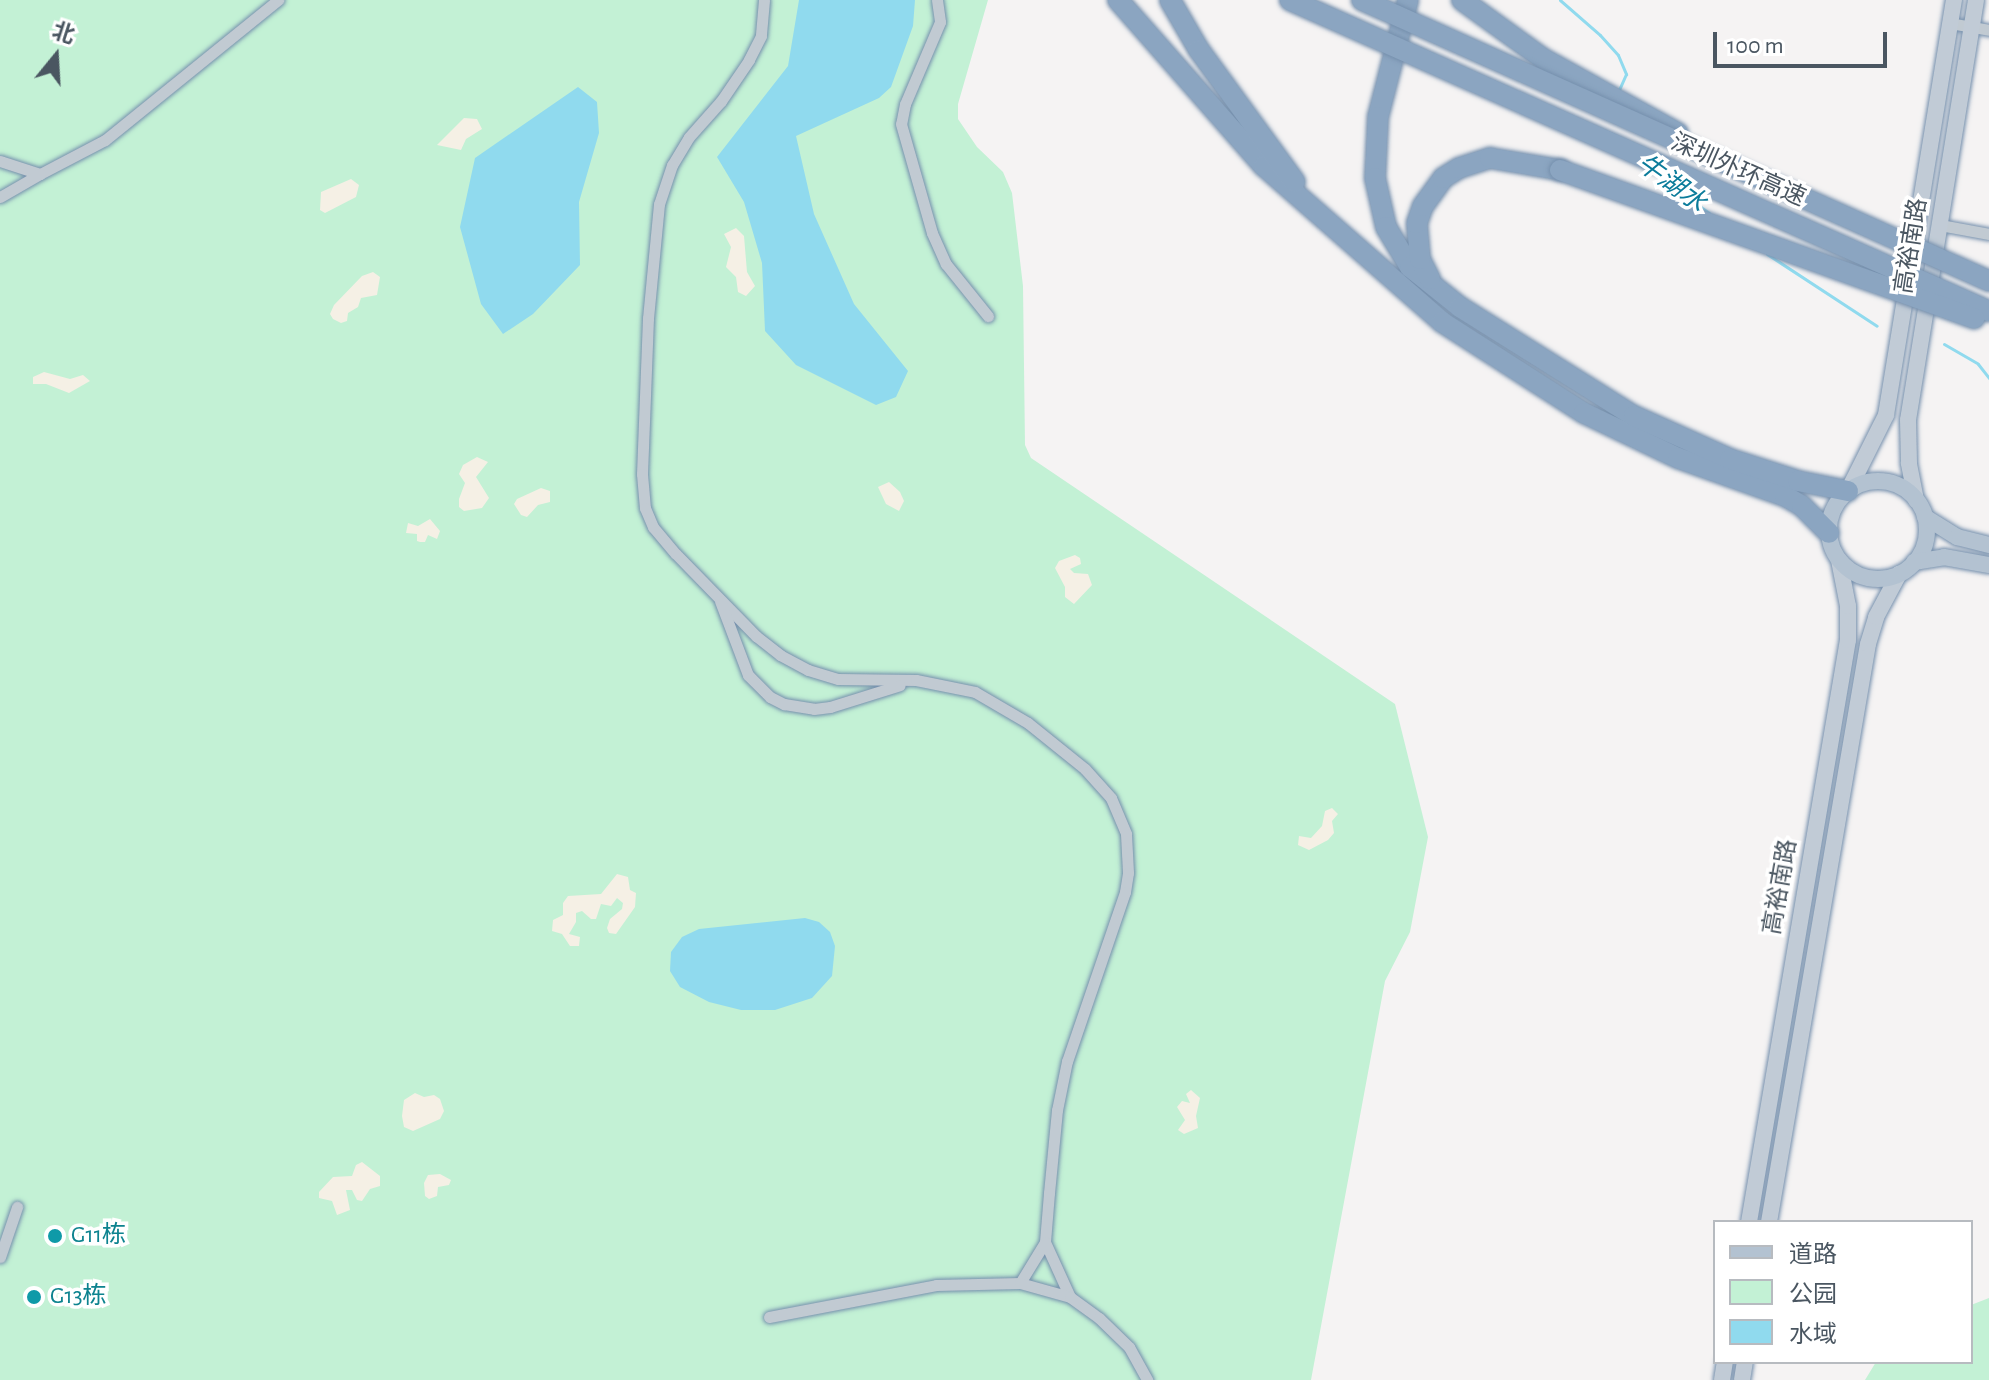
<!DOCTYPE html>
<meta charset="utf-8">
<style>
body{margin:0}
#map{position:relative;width:1989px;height:1380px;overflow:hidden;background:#f5f3f3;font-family:"Alegreya Sans","Noto Sans SC",sans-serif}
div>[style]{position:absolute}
.green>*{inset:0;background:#c3f1d5}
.sand>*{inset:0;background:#f5f0e5}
.water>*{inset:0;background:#90daee}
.stream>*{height:3px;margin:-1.5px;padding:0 1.5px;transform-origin:1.5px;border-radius:1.5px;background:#90daee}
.roads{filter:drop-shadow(0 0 2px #7690ad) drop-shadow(0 0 2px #7690ad)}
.street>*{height:11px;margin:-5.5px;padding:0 5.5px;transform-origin:5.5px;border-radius:5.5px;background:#c1cad2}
.secondary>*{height:16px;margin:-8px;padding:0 8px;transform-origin:8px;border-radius:8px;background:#c1cbd6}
.primary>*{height:16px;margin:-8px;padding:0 8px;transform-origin:8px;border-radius:8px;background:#b3c2d1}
.primary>.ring{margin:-8px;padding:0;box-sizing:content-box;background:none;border:16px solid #b3c2d1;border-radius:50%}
.highway>*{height:20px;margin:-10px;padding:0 10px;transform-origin:10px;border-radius:10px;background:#8ba5c1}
.bridges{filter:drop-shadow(0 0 2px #7690ad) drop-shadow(0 0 2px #7690ad)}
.highway-bridge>*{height:20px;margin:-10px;padding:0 10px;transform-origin:10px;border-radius:10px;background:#8ba5c1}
.dots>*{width:22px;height:22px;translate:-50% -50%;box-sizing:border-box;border:4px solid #fff;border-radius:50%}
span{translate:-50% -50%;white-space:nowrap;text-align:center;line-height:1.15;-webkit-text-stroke:7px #fff;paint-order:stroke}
.street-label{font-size:24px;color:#4a5661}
.culture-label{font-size:24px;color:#0d838f}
.left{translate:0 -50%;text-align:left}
.water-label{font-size:26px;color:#0c7c9b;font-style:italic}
.legend{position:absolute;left:1713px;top:1220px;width:260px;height:144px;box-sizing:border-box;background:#fff;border:2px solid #b7bbc0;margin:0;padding:10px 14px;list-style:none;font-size:24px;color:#4a5661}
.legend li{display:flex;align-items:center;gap:16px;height:40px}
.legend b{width:40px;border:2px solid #b7bbc0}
.north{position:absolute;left:16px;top:16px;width:80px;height:80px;-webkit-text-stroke:6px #fff;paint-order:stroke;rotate:18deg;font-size:22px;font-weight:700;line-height:32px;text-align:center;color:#4a5661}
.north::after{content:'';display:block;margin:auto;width:28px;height:36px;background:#4a5661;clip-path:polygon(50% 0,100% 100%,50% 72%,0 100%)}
.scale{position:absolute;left:1713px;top:32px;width:174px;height:36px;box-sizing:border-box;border:4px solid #4a5661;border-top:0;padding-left:10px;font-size:24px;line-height:28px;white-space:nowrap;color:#4a5661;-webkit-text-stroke:6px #fff;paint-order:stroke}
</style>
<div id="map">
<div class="green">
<i style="clip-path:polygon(0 0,988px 0,958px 104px,958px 119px,977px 147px,1003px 172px,1012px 193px,1023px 286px,1025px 445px,1031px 458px,1395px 704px,1428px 837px,1410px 932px,1385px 981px,1311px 1380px,0 1380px)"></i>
<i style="clip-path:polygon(1989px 1298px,1989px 1380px,1865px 1380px,1876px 1362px,1971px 1362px,1971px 1305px)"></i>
</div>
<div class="sand">
<i style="clip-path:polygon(464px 118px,477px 119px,482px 129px,466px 139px,461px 150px,437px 145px)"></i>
<i style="clip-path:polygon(351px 179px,359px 185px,356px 197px,325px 213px,320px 210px,321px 192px)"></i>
<i style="clip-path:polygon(736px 228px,744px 236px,747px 272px,755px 286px,746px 296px,738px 292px,736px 277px,726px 267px,731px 247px,724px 234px)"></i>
<i style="clip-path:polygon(373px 272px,380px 277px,377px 295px,361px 298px,358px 307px,348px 313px,347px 321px,341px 323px,333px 319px,330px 314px,334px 305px,362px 276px)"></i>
<i style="clip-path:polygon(44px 372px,70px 379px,83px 375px,90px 381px,69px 393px,46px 384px,33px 384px,33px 377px)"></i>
<i style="clip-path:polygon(477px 457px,488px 462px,476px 477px,489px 498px,482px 508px,464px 511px,459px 507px,459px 499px,465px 483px,459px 474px,463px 465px)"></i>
<i style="clip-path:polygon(889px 482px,900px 492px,904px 501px,899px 511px,886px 504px,878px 487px)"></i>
<i style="clip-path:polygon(541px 488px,550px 491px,550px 502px,538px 505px,527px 517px,521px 515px,514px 504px,517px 499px)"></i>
<i style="clip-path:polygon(430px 519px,440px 531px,437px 539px,428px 535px,425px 542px,420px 542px,417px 541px,417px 534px,406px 533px,408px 523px,418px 526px)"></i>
<i style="clip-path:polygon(1075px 555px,1080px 558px,1081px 564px,1070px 569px,1074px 573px,1088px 574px,1092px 585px,1074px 604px,1065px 597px,1065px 587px,1055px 568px,1059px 561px)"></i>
<i style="clip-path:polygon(1332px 808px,1338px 814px,1332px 821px,1334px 833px,1328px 840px,1309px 850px,1298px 845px,1299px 836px,1311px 838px,1322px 826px,1325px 811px)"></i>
<i style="clip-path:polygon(617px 874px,628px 877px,630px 890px,636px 893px,635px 907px,616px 934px,609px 933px,607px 928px,610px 919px,622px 909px,623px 903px,617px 898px,611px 906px,601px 904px,596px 919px,591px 919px,582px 911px,576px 913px,576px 922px,569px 934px,580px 937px,579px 946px,570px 946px,562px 934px,552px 931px,553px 920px,563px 915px,563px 903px,568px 896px,601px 894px)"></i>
<i style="clip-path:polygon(1191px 1090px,1200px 1098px,1196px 1116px,1198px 1128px,1184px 1134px,1178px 1130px,1185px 1120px,1177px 1107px,1182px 1101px,1190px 1103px,1186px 1094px)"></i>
<i style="clip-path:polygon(415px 1093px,424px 1097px,434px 1095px,440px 1099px,444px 1111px,440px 1119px,413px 1131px,404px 1127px,402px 1116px,404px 1100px)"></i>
<i style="clip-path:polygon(362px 1162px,380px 1176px,380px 1186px,370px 1189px,362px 1201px,357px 1200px,352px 1190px,346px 1190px,350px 1210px,337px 1215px,332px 1201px,319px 1198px,319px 1192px,333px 1177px,352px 1176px,356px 1165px)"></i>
<i style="clip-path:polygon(440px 1174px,451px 1180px,449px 1185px,438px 1187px,437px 1196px,429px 1199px,425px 1196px,424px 1183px,428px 1175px)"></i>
</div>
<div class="water">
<i style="clip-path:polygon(799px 0,915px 0,913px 26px,891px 87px,879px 98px,796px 136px,814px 214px,854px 304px,908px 371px,896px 397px,876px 405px,796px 365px,765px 331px,762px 263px,744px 202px,717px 157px,788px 66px)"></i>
<i style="clip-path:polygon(578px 87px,597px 102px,599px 133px,579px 202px,580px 265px,533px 314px,503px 334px,481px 304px,460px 227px,475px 158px)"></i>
<i style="clip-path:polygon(805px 918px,819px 922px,830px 932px,835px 946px,832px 976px,812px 998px,775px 1010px,741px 1010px,709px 1002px,680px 987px,670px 971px,671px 952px,682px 937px,699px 929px)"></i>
</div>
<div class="stream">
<i style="left:1560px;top:0;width:53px;rotate:41.2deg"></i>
<i style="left:1600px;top:35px;width:27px;rotate:48deg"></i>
<i style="left:1618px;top:55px;width:21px;rotate:67deg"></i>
<i style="left:1626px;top:74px;width:17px;rotate:114deg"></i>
<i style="left:1650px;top:170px;width:73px;rotate:36.1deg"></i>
<i style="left:1767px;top:254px;width:131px;rotate:33.2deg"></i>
<i style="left:1944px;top:344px;width:39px;rotate:30deg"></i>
<i style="left:1978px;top:364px;width:18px;rotate:52deg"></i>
</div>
<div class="roads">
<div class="street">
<i style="left:764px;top:0;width:36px;rotate:95deg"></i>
<i style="left:761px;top:36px;width:27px;rotate:117deg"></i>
<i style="left:749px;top:60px;width:50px;rotate:124.3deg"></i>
<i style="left:721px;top:101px;width:48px;rotate:131.6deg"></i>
<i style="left:689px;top:137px;width:33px;rotate:121deg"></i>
<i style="left:672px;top:165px;width:41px;rotate:108.4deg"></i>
<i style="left:659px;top:204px;width:115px;rotate:95.5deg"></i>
<i style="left:648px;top:318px;width:156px;rotate:92.2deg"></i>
<i style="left:642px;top:474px;width:34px;rotate:85deg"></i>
<i style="left:645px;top:508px;width:21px;rotate:67deg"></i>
<i style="left:653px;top:527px;width:35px;rotate:50deg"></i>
<i style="left:676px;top:554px;width:115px;rotate:45.7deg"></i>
<i style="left:756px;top:636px;width:31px;rotate:38deg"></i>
<i style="left:780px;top:655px;width:32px;rotate:28deg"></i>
<i style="left:808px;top:670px;width:31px;rotate:17deg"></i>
<i style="left:838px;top:679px;width:78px;rotate:0.7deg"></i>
<i style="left:916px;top:680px;width:60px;rotate:11.5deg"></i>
<i style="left:975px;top:692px;width:61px;rotate:30.3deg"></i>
<i style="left:1028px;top:723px;width:73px;rotate:38.9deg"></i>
<i style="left:1085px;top:769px;width:39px;rotate:48deg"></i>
<i style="left:1111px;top:798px;width:39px;rotate:67deg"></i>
<i style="left:1126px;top:834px;width:39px;rotate:87deg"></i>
<i style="left:1128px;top:873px;width:19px;rotate:99deg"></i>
<i style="left:1125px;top:892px;width:179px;rotate:108.9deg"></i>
<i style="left:1067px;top:1061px;width:50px;rotate:101.5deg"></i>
<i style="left:1057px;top:1110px;width:83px;rotate:95.5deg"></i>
<i style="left:1049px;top:1193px;width:49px;rotate:94.7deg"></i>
<i style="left:1045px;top:1242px;width:60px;rotate:65.6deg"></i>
<i style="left:937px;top:0;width:22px;rotate:82deg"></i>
<i style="left:940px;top:22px;width:89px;rotate:113.1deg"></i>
<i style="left:905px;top:104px;width:20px;rotate:101deg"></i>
<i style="left:901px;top:124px;width:113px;rotate:74.1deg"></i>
<i style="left:932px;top:233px;width:34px;rotate:66deg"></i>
<i style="left:946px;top:264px;width:67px;rotate:51.1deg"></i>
<i style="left:1950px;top:23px;width:40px;rotate:10deg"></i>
<i style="left:0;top:161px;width:42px;rotate:18deg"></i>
<i style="left:40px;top:174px;width:73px;rotate:-27.6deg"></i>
<i style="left:105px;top:140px;width:223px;rotate:-39deg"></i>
<i style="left:0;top:197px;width:46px;rotate:-29.9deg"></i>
<i style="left:1940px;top:225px;width:50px;rotate:10.4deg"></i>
<i style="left:720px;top:601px;width:79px;rotate:69.3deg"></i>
<i style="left:748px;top:675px;width:31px;rotate:45deg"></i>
<i style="left:770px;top:697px;width:16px;rotate:27deg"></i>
<i style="left:784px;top:704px;width:30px;rotate:9deg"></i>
<i style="left:814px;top:709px;width:16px;rotate:-7deg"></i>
<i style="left:830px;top:707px;width:73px;rotate:-17.4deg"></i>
<i style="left:0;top:1257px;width:53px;rotate:-71.2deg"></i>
<i style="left:1020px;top:1283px;width:48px;rotate:-58.6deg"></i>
<i style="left:769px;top:1317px;width:170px;rotate:-10.8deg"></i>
<i style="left:936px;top:1285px;width:84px;rotate:-1.4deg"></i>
<i style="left:1020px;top:1283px;width:52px;rotate:15.6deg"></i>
<i style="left:1070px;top:1297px;width:36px;rotate:36deg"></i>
<i style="left:1099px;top:1318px;width:42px;rotate:44deg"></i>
<i style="left:1129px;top:1347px;width:38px;rotate:61deg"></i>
</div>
<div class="secondary">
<i style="left:1848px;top:491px;width:85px;rotate:-63.4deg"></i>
<i style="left:1886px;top:415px;width:421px;rotate:-80.7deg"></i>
<i style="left:1916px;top:500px;width:38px;rotate:-101deg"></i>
<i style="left:1909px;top:463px;width:43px;rotate:-91.3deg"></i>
<i style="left:1908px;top:420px;width:425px;rotate:-80.8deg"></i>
<i style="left:1749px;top:1222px;width:590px;rotate:-80.35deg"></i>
<i style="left:1848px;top:640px;width:34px;rotate:-90deg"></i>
<i style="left:1848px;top:606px;width:47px;rotate:-101.1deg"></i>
<i style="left:1769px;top:1222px;width:586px;rotate:-80.28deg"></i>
<i style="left:1868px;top:644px;width:28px;rotate:-73deg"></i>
<i style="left:1876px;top:617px;width:49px;rotate:-61.9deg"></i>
<i style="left:1722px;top:1380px;width:18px;rotate:-81deg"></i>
<i style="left:1742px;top:1380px;width:18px;rotate:-81deg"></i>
</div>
<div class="primary">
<i class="ring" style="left:1829px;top:481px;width:82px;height:82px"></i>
<i style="left:1925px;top:517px;width:38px;rotate:32deg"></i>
<i style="left:1957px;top:537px;width:33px;rotate:14deg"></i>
<i style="left:1914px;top:562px;width:30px;rotate:-9deg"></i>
<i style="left:1944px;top:557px;width:46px;rotate:10.1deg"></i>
</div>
<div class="highway">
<i style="left:1118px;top:0;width:221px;rotate:48.7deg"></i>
<i style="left:1264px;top:166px;width:237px;rotate:41.2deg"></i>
<i style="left:1442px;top:322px;width:169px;rotate:32.7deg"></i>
<i style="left:1584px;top:413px;width:104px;rotate:25.6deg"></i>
<i style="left:1678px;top:458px;width:114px;rotate:19.6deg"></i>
<i style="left:1785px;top:496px;width:20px;rotate:30deg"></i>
<i style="left:1802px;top:506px;width:38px;rotate:45deg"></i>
<i style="left:1170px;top:0;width:58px;rotate:59.9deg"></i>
<i style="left:1199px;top:50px;width:163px;rotate:54deg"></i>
<i style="left:1408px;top:0;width:121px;rotate:104.4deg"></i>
<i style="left:1378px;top:117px;width:61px;rotate:92.8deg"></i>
<i style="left:1375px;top:178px;width:50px;rotate:77.3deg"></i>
<i style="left:1386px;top:227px;width:47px;rotate:59deg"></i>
<i style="left:1410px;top:267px;width:64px;rotate:38.7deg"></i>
<i style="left:1460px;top:307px;width:205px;rotate:32.1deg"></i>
<i style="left:1634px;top:416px;width:105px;rotate:24.1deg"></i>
<i style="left:1730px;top:459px;width:71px;rotate:17.9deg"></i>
<i style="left:1798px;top:481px;width:51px;rotate:11.3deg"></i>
<i style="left:1462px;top:0;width:99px;rotate:35.9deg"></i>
<i style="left:1542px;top:58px;width:155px;rotate:28.9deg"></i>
<i style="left:1430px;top:279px;width:22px;rotate:-117deg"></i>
<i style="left:1420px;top:259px;width:36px;rotate:-95deg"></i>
<i style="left:1417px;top:223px;width:18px;rotate:-71deg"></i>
<i style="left:1423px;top:206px;width:34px;rotate:-54deg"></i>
<i style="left:1443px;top:178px;width:19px;rotate:-32deg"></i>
<i style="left:1459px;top:168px;width:33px;rotate:-18deg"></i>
<i style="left:1490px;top:158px;width:71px;rotate:9.7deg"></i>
</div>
</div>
<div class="bridges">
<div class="highway-bridge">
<i style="left:1290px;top:0;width:765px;rotate:23.99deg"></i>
<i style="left:1362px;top:0;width:687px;rotate:24.14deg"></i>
<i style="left:1560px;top:170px;width:440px;rotate:19.7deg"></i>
</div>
</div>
<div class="dots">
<i style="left:55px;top:1236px;background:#0f9aa8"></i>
<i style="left:34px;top:1297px;background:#0f9aa8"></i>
</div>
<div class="street-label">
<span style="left:1738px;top:171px;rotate:24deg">深圳外环高速</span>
<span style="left:1912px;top:246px;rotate:-81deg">高裕南路</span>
<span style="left:1781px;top:887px;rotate:-80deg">高裕南路</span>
</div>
<div class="culture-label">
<span class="left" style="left:71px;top:1236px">G11栋</span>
<span class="left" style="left:50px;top:1297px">G13栋</span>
</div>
<div class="water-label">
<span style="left:1671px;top:184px;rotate:36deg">牛湖水</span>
</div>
<ul class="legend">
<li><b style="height:10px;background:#b3c2d1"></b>道路</li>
<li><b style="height:22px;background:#c3f1d5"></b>公园</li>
<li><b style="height:22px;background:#90daee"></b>水域</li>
</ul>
<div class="north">北</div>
<div class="scale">100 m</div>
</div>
